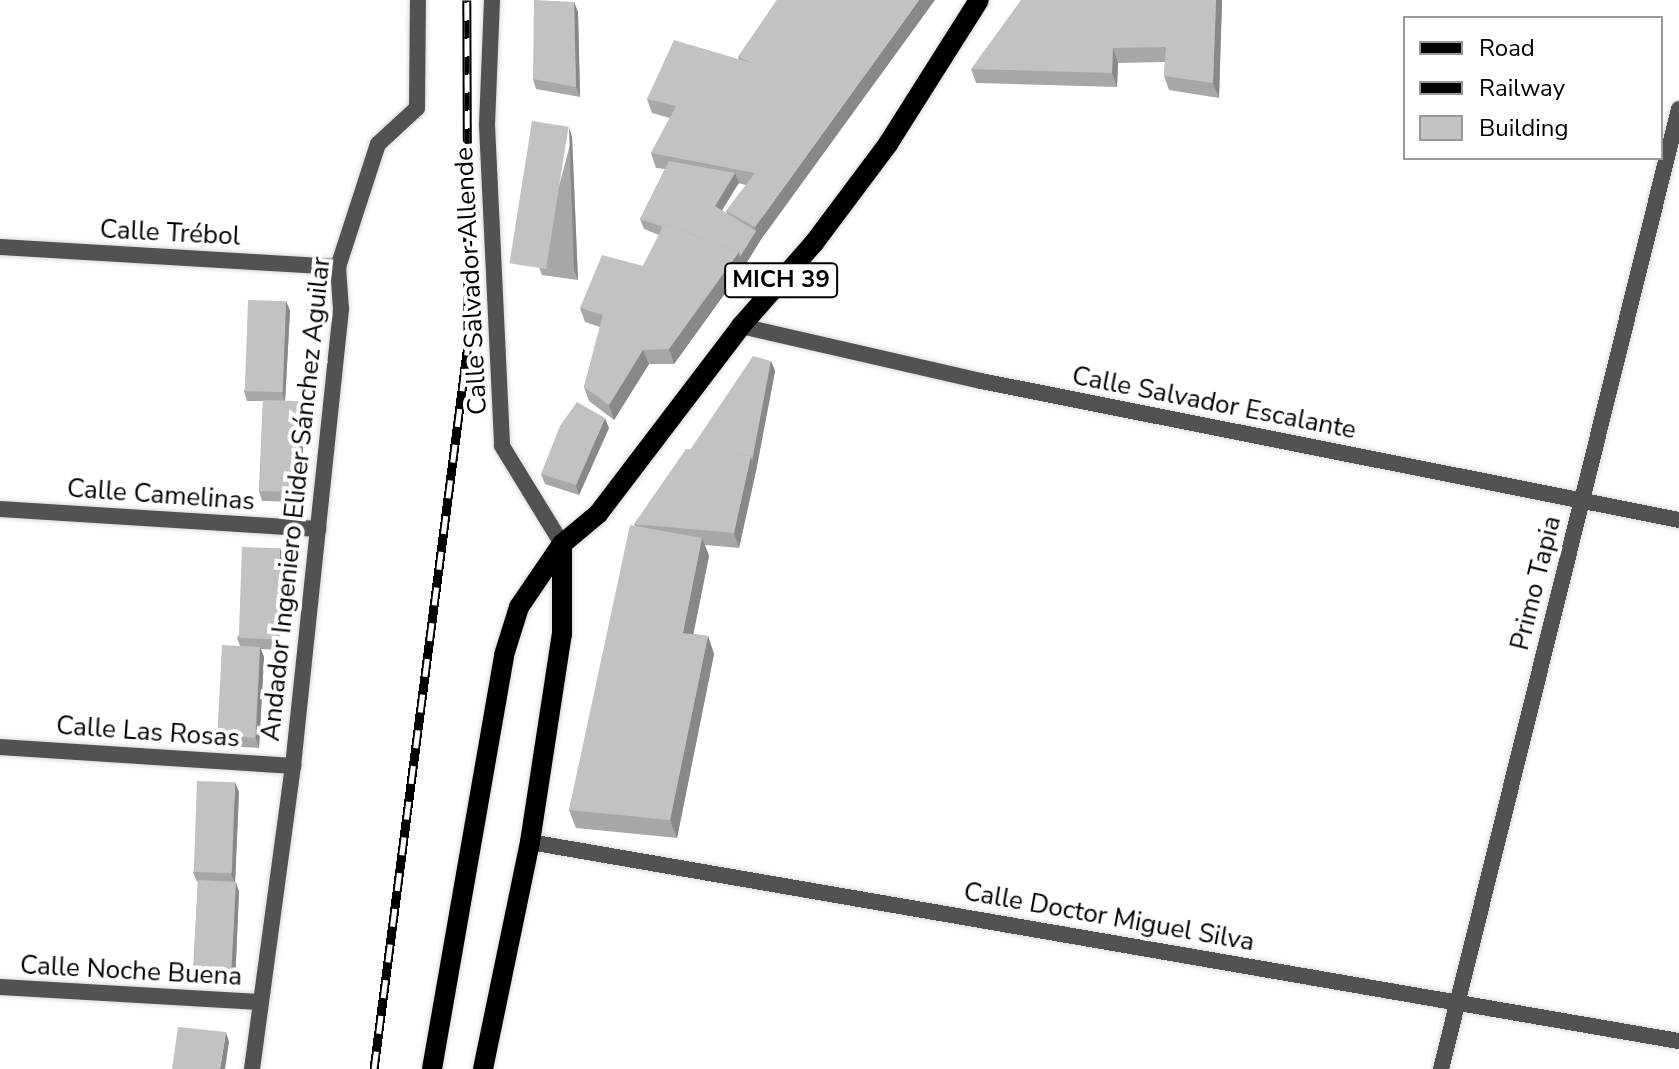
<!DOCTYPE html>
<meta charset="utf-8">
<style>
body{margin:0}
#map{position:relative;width:1679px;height:1069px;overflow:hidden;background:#fff;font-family:"Nunito Sans",sans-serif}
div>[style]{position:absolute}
.roads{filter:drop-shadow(0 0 2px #dbdbdb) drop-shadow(0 0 2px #dbdbdb)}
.street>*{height:16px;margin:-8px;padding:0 8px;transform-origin:8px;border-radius:8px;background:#525252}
.primary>*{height:20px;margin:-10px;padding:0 10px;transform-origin:10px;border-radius:10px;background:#000}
.rail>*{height:9px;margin-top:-4.5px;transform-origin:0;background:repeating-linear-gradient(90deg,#fff 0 18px,#000 0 36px);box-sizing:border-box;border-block:2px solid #000}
.wall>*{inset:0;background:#a7a7a7}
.shaded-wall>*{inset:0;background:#888}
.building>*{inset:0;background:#c2c2c2;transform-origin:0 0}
span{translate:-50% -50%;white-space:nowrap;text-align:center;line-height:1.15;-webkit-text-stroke:8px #fff;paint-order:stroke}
.shield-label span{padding:2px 6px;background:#fff;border:2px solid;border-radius:6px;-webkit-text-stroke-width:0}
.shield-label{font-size:24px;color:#000;font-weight:700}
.street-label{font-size:26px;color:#000}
.legend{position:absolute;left:1403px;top:16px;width:260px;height:144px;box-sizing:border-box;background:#fff;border:2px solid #999;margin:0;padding:10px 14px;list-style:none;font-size:24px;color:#000}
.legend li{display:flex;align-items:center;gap:16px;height:40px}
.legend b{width:40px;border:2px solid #999}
</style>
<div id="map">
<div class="roads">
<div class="street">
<i style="left:492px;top:0;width:125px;rotate:92.3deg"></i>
<i style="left:487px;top:125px;width:321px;rotate:87.3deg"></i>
<i style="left:502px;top:446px;width:115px;rotate:58.5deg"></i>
<i style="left:0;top:247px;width:339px;rotate:3.4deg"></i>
<i style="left:741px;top:326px;width:246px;rotate:12.9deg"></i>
<i style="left:981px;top:381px;width:712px;rotate:11.26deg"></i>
<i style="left:0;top:509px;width:319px;rotate:3.6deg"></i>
<i style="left:0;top:747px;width:294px;rotate:3.7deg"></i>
<i style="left:530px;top:842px;width:1166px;rotate:9.83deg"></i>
<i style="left:0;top:987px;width:260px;rotate:3.3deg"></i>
<i style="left:252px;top:1069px;width:306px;rotate:-82.3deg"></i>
<i style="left:293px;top:766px;width:460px;rotate:-84deg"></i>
<i style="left:341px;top:309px;width:42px;rotate:-94.1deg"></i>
<i style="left:338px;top:267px;width:129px;rotate:-72deg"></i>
<i style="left:378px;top:144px;width:53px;rotate:-42.7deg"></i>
<i style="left:417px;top:108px;width:108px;rotate:-89.5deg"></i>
<i style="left:1441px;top:1069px;width:989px;rotate:-76.08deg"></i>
</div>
<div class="primary">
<i style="left:432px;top:1069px;width:420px;rotate:-80.1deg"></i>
<i style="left:504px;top:655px;width:50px;rotate:-72.6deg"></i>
<i style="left:519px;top:607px;width:76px;rotate:-55.7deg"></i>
<i style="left:562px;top:544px;width:47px;rotate:-39.8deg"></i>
<i style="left:598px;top:514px;width:236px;rotate:-52.7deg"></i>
<i style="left:741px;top:326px;width:111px;rotate:-48.7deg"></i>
<i style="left:814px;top:243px;width:124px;rotate:-53.2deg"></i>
<i style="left:888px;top:144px;width:170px;rotate:-57.7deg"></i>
<i style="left:483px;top:1069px;width:232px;rotate:-78.3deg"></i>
<i style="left:530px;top:842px;width:210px;rotate:-81.3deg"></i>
<i style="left:562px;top:634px;width:90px;rotate:-90deg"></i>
</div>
</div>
<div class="rail">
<i style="left:374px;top:1069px;width:731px;rotate:-82.61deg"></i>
<i style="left:468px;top:344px;width:344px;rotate:-90.2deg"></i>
</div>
<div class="wall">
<i style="clip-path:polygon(evenodd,777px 0,760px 241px,744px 267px,674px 364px,649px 364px,614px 420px,589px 401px,584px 387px,600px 327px,585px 322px,580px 308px,643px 266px,659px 235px,644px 229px,640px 219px,665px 169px,656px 168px,651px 153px,670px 118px,652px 113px,647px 99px,739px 59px,738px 57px,777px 0,738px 183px,746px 185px,726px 211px,727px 214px,722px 211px,738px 183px)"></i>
<i style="clip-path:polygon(1222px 0,1219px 98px,1169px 90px,1164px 76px,1165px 62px,1118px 63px,1117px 87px,976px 83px,971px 69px)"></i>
<i style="clip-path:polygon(574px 2px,578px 12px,580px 97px,536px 89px,533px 79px)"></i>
<i style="clip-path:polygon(572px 137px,578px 280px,542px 275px,538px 265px)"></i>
<i style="clip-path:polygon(286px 301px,290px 311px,285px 401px,305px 411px,300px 502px,262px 501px,259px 491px,263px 401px,247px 401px,244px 391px)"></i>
<i style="clip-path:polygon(771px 361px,775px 371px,756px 471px,739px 548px,705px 545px,709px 556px,693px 634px,708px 636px,714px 654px,677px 838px,576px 828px,569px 810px,635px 526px,634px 524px)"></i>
<i style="clip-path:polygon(609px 428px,579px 495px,545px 484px,541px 474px)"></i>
<i style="clip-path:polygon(284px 558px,279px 650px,261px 649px,264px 657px,259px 748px,221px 746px,218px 736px,240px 646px,237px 638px)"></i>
<i style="clip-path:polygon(239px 792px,235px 882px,239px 892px,235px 983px,197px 981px,193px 971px,198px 882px,197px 882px,193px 872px)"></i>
</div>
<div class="shaded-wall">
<i style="clip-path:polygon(919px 0,935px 0,760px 241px,744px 267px,674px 364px,669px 349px,739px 252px,756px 231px,755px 227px)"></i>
<i style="clip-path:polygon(1216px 0,1222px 0,1219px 98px,1213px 83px)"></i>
<i style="clip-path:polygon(574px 2px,578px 12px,580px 97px,576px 87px)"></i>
<i style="clip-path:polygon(1113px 48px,1118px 63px,1117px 87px,1112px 73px)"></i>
<i style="clip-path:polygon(569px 127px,572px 137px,578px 280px,574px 270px)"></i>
<i style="clip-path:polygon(735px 173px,739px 183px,718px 216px,715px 206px)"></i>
<i style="clip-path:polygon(286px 301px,290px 311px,285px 402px,282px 392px)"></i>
<i style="clip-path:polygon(643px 350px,649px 364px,614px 420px,609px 405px)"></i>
<i style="clip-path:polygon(771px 361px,775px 371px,756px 471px,739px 548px,734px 533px)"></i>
<i style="clip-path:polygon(301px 401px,305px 411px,300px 502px,297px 492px)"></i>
<i style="clip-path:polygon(605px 418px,609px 428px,579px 495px,576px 485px)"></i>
<i style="clip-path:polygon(702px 538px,709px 556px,690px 651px,683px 633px)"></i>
<i style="clip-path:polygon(280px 548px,284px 558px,279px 650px,275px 640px)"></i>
<i style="clip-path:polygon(708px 636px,714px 654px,677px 838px,670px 820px)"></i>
<i style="clip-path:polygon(260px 647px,264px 657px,259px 748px,256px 738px)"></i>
<i style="clip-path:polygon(235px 782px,239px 792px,235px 884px,231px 874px)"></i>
<i style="clip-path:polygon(236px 882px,239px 892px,235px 983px,231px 973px)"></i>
<i style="clip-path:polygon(226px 1032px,229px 1042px,225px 1069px,220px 1069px)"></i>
</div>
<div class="building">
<i style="clip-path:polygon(534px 0,574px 2px,576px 87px,533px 79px)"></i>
<i style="clip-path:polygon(777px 0,919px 0,755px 227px,726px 211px,755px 173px,651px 153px,676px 106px,647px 99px,674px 40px,755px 64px,738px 57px)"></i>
<i style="clip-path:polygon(1021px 0,1216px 0,1213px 83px,1164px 76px,1166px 47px,1113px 48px,1112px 73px,971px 69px)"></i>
<i style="left:532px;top:121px;width:37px;height:144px;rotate:9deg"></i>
<i style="clip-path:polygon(669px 161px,735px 173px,715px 206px,756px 231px,740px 257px,739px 252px,664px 224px,663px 227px,640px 219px)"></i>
<i style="clip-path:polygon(664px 224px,739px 252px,669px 349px,643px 350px,609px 405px,584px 387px,603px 315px,580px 308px,602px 255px,643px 266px)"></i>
<i style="left:248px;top:300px;width:38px;height:91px;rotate:2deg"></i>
<i style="clip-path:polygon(753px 356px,771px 361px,752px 461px,751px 456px,690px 450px)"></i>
<i style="left:263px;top:400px;width:38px;height:91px;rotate:2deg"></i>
<i style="clip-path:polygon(577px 402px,605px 418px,576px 485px,541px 474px,560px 426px)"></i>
<i style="clip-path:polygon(686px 449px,751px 456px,734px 533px,634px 524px)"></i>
<i style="clip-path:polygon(630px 525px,702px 538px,683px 633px,708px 636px,670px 820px,569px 810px)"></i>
<i style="left:242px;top:547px;width:38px;height:91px;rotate:2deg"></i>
<i style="left:222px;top:645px;width:38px;height:91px;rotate:3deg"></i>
<i style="left:197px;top:781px;width:38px;height:91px;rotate:2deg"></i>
<i style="left:198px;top:880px;width:38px;height:91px;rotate:3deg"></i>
<i style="clip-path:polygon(178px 1027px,226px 1032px,220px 1069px,172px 1069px)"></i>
</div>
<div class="shield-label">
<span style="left:781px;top:280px">MICH 39</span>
</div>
<div class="street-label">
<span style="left:170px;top:233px;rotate:3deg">Calle Trébol</span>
<span style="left:471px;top:281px;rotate:-93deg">Calle Salvador Allende</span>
<span style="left:1214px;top:403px;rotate:11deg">Calle Salvador Escalante</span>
<span style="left:161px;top:495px;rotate:4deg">Calle Camelinas</span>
<span style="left:296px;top:499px;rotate:-84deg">Andador Ingeniero Elider Sánchez Aguilar</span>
<span style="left:1536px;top:583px;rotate:-76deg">Primo Tapia</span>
<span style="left:148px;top:732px;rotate:4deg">Calle Las Rosas</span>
<span style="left:1109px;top:917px;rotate:10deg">Calle Doctor Miguel Silva</span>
<span style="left:131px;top:971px;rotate:3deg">Calle Noche Buena</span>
</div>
<ul class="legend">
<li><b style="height:10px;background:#000"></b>Road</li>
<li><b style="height:10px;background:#000"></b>Railway</li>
<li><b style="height:22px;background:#c2c2c2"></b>Building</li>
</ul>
</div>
